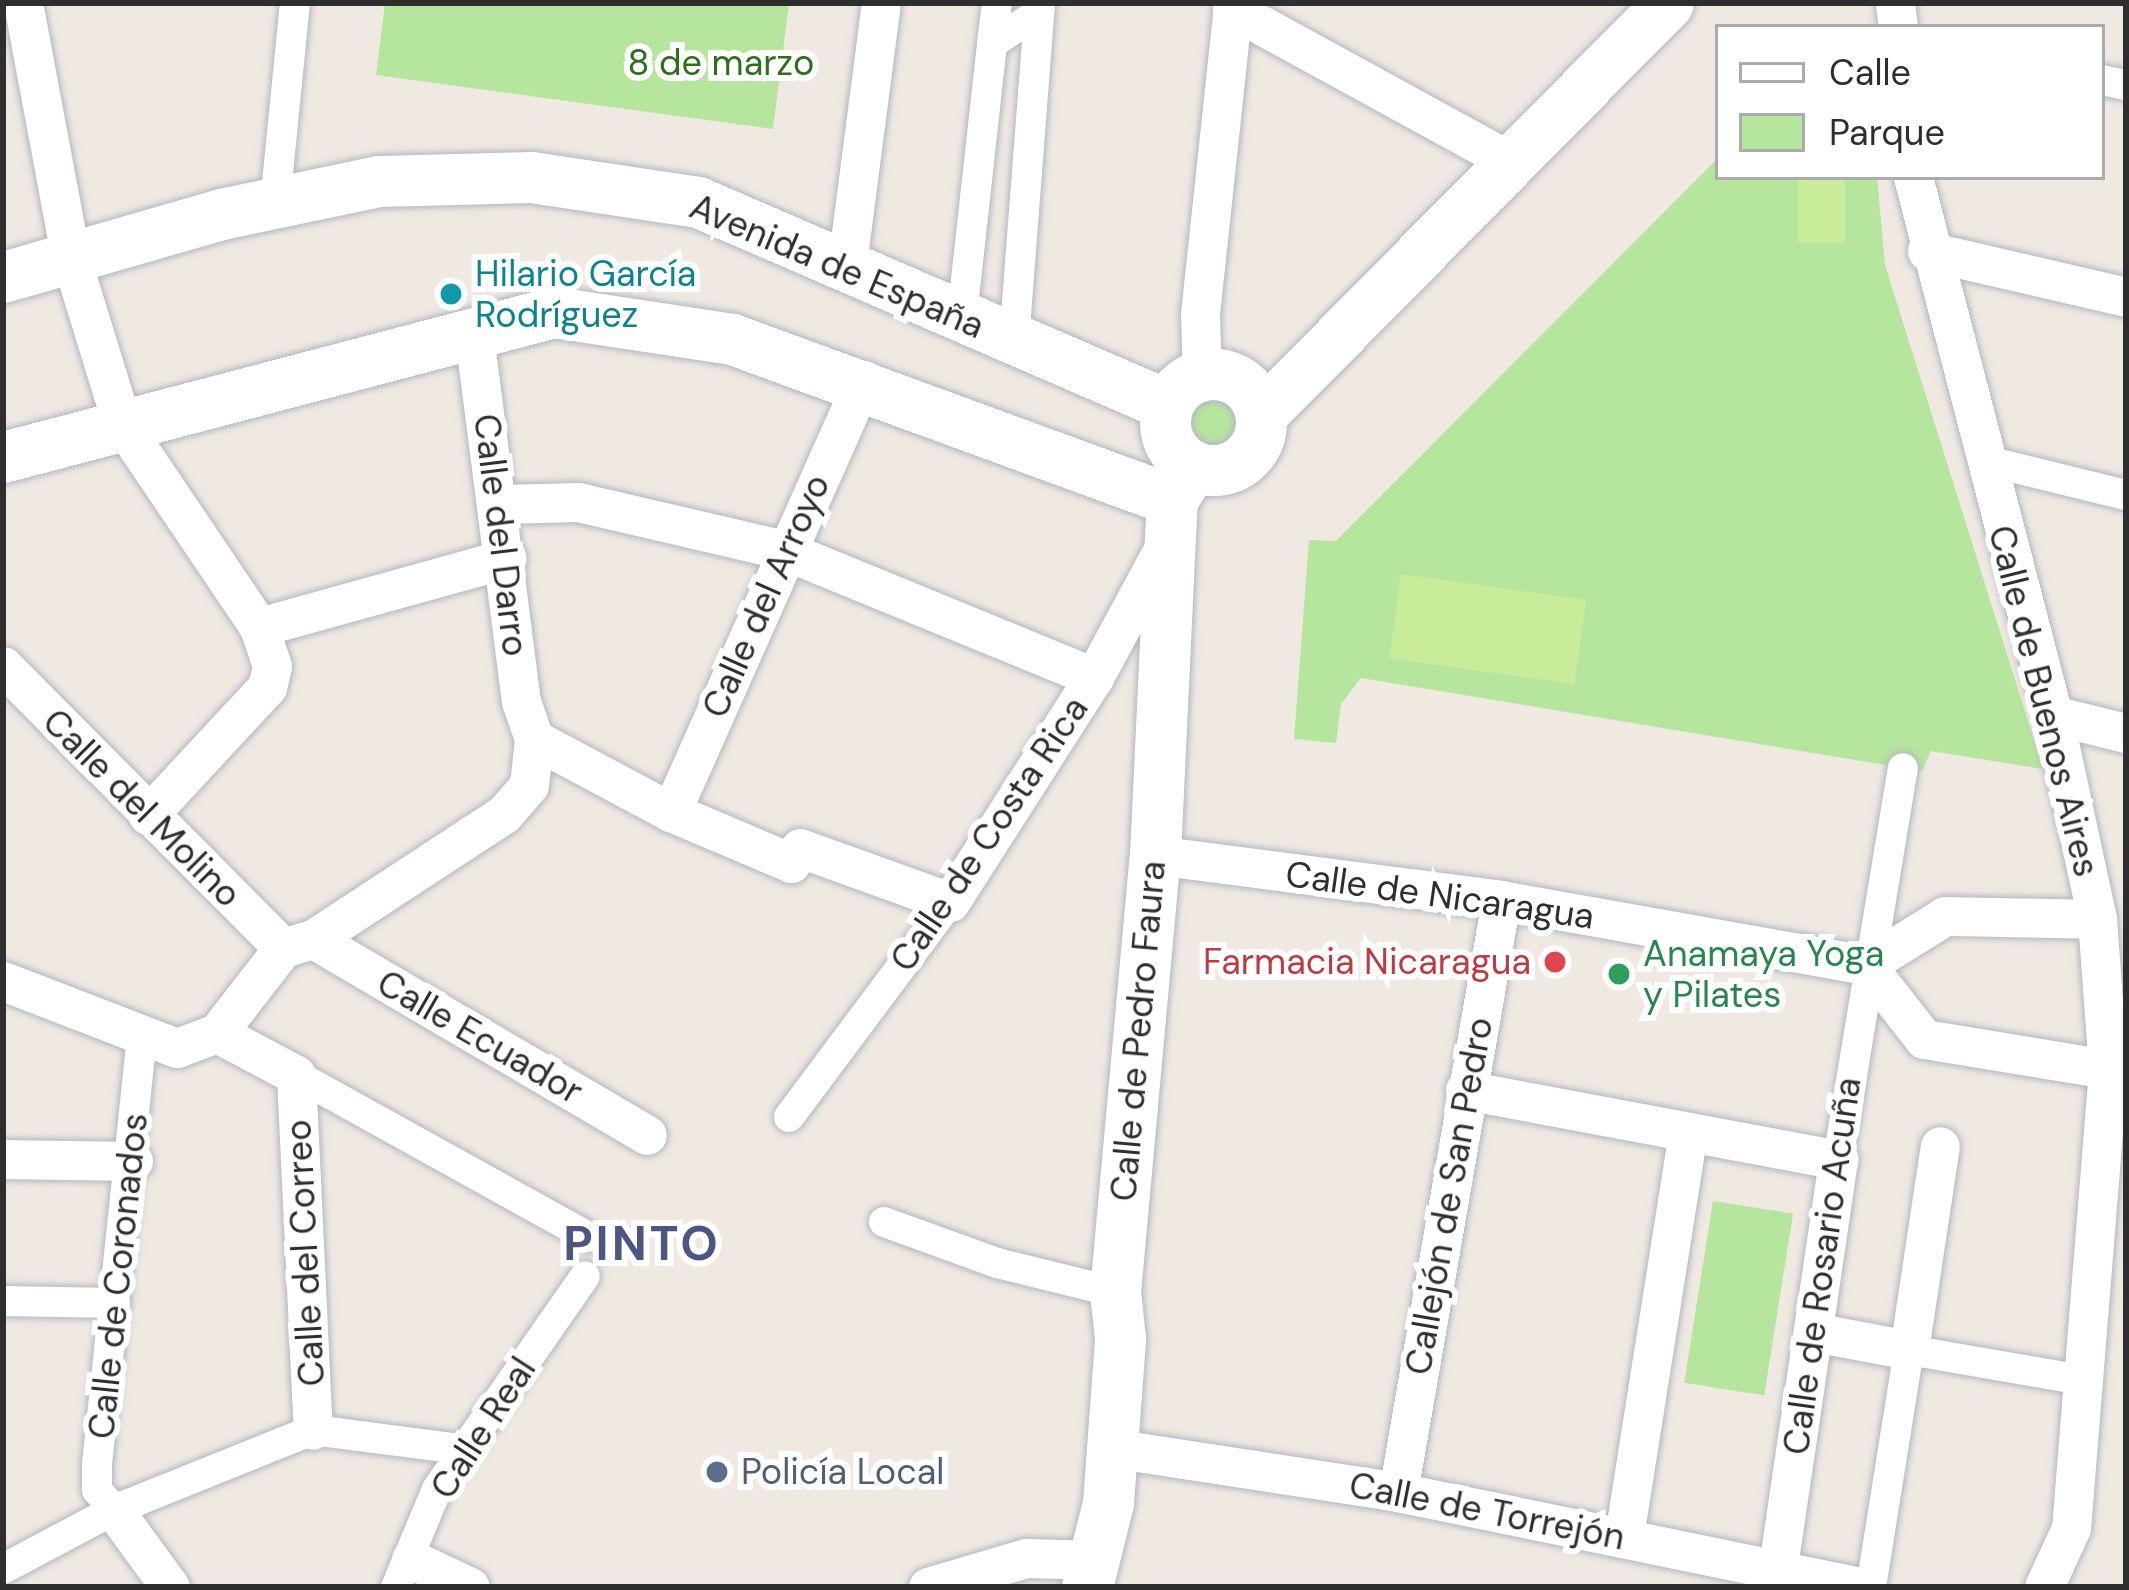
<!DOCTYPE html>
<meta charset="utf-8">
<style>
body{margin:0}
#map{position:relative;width:2129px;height:1590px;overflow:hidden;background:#efe9e1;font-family:"DM Sans",sans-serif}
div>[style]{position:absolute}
.green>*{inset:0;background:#b6e59e;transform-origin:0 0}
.round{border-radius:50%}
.pitch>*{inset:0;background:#c9ec9a;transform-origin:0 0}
.roads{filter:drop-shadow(0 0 3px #b4b7c1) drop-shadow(0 0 3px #b4b7c1)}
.pedestrian>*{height:30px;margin:-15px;padding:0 15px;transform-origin:15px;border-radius:15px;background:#fff}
.minor>*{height:39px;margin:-19.5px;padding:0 19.5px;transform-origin:19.5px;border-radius:19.5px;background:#fff}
.tertiary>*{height:51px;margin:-25.5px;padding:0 25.5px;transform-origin:25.5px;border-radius:25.5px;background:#fff}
.tertiary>.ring{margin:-25.5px;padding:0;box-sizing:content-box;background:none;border:51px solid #fff;border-radius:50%}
.dots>*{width:33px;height:33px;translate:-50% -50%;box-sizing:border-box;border:6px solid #fff;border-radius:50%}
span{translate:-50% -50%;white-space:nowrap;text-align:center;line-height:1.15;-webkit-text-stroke:12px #fff;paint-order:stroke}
.park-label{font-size:36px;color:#2c6e1b}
.street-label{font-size:36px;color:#2e2e2e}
.culture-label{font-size:36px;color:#0d838f}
.left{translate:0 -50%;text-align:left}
.leisure-label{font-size:36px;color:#27864d}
.health-label{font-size:36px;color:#be3a42}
.right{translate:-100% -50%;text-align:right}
.service-label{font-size:36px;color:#4e5e75}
.district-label{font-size:48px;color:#4d5680;font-weight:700;letter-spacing:3px}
.frame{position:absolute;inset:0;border:6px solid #2e2e2e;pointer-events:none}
.legend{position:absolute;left:1715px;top:24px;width:390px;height:156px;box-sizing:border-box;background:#fff;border:3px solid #ababab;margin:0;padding:15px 21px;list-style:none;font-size:36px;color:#2e2e2e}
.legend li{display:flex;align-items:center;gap:24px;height:60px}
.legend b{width:60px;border:3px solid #ababab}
</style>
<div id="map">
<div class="green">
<i style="clip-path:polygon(385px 3px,789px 3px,773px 129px,376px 75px)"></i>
<i style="clip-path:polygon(1718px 158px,1718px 177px,1877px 177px,1885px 265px,2043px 769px,1931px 751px,1922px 771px,1361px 678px,1341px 704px,1336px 743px,1294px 739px,1309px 540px,1336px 541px)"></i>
<i class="round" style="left:1188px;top:394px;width:54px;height:54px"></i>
<i style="left:1713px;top:1201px;width:81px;height:184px;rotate:9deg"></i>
</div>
<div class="pitch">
<i style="left:1798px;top:177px;width:47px;height:66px"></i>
<i style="left:1401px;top:574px;width:187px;height:85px;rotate:8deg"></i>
</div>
<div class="roads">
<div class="pedestrian">
<i style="left:992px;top:43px;width:40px;rotate:-82.9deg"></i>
<i style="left:2102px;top:80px;width:25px;rotate:12deg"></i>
<i style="left:275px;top:203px;width:201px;rotate:-84.3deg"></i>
<i style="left:962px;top:316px;width:275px;rotate:-83.7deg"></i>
<i style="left:992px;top:43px;width:56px;rotate:-32.6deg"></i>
<i style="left:1014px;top:341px;width:339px;rotate:-85.6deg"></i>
<i style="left:1983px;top:460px;width:147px;rotate:13.8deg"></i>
<i style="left:296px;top:1075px;width:334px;rotate:29deg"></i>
<i style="left:789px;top:1117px;width:269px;rotate:-53.2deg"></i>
<i style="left:1838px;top:1160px;width:397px;rotate:-80.6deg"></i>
<i style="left:884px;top:1222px;width:120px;rotate:19.9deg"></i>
<i style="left:997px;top:1263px;width:122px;rotate:13.8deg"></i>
<i style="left:3px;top:1301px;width:112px;rotate:1deg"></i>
<i style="left:114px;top:1510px;width:26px;rotate:-130deg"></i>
<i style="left:97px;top:1490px;width:26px;rotate:-90deg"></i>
<i style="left:97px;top:1464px;width:431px;rotate:-84deg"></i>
<i style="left:3px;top:1569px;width:126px;rotate:-28deg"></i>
<i style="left:114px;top:1510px;width:214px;rotate:-21.9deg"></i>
<i style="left:313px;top:1430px;width:155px;rotate:7.4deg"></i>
<i style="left:396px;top:1587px;width:106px;rotate:-67.3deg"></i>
<i style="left:437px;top:1489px;width:259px;rotate:-55.2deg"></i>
<i style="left:1871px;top:1587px;width:240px;rotate:-80.9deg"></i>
<i style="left:1909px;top:1350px;width:177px;rotate:9.8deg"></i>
</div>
<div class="minor">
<i style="left:23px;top:3px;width:256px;rotate:79.4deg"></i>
<i style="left:70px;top:255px;width:177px;rotate:72.9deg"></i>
<i style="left:122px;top:424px;width:245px;rotate:56deg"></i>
<i style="left:259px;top:627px;width:41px;rotate:71.6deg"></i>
<i style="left:272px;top:666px;width:22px;rotate:103deg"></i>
<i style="left:267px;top:687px;width:175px;rotate:132.9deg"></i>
<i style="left:1895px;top:3px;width:24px;rotate:83deg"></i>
<i style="left:1232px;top:9px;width:318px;rotate:28.7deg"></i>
<i style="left:1913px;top:177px;width:556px;rotate:75.41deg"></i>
<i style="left:2053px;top:715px;width:209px;rotate:77.8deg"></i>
<i style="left:2097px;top:919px;width:150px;rotate:85.8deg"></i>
<i style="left:2108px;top:1069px;width:460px;rotate:94.6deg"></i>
<i style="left:2071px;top:1528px;width:65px;rotate:114.6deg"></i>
<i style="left:1927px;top:251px;width:204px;rotate:13deg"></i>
<i style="left:847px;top:264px;width:263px;rotate:-82.6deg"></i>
<i style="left:1202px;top:375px;width:61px;rotate:-91.9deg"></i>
<i style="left:1200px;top:314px;width:313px;rotate:-83.9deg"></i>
<i style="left:501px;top:504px;width:77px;rotate:-1.5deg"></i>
<i style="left:578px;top:502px;width:212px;rotate:13.1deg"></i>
<i style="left:784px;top:550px;width:335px;rotate:22.3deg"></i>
<i style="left:259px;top:627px;width:257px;rotate:-15.5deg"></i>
<i style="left:3px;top:666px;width:397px;rotate:45.2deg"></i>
<i style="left:2053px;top:715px;width:75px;rotate:13.9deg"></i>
<i style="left:534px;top:739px;width:155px;rotate:28.1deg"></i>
<i style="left:671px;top:812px;width:130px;rotate:23deg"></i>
<i style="left:791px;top:863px;width:17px;rotate:-59deg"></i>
<i style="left:800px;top:848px;width:159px;rotate:19.8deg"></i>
<i style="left:950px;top:902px;width:267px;rotate:-57.4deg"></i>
<i style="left:1094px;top:677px;width:153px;rotate:-61.6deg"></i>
<i style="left:671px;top:812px;width:473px;rotate:-66deg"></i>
<i style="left:1155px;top:855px;width:349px;rotate:7.4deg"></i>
<i style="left:1501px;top:900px;width:371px;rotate:10.1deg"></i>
<i style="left:1866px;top:965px;width:94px;rotate:51.9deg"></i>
<i style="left:1924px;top:1039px;width:186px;rotate:9.3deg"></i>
<i style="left:313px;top:939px;width:387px;rotate:30.4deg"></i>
<i style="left:1866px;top:965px;width:93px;rotate:-31.8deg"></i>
<i style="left:1945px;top:916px;width:152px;rotate:1.1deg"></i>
<i style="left:3px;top:981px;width:186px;rotate:21.1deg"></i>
<i style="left:177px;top:1048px;width:43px;rotate:-20.6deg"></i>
<i style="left:217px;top:1033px;width:108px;rotate:-52.2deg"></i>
<i style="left:283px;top:948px;width:31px;rotate:-17deg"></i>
<i style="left:313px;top:939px;width:228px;rotate:-33.2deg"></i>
<i style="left:504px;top:814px;width:38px;rotate:-49deg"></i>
<i style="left:529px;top:785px;width:46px;rotate:-83.8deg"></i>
<i style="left:534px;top:739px;width:39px;rotate:-109deg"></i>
<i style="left:521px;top:702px;width:377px;rotate:-97.3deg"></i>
<i style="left:217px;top:1033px;width:89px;rotate:28deg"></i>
<i style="left:296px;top:1075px;width:355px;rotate:87.3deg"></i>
<i style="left:1465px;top:1090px;width:380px;rotate:10.6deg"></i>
<i style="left:1838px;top:1160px;width:411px;rotate:98.4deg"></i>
<i style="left:3px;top:1159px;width:130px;rotate:0.9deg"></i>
<i style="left:1813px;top:1332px;width:98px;rotate:10.6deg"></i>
<i style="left:1909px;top:1350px;width:206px;rotate:-81.4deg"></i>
<i style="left:1111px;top:1448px;width:290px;rotate:8.7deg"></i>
<i style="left:1398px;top:1492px;width:473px;rotate:11.6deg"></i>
<i style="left:1398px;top:1492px;width:601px;rotate:-80.13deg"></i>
<i style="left:114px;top:1510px;width:95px;rotate:54deg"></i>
<i style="left:1624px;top:1536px;width:407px;rotate:-81deg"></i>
<i style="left:411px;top:1559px;width:65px;rotate:25.4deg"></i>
<i style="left:928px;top:1587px;width:102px;rotate:-16.5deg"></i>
<i style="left:1026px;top:1558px;width:70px;rotate:1.6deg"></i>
</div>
<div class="tertiary">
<i style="left:3px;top:277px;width:227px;rotate:-16.1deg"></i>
<i style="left:221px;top:214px;width:161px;rotate:-11.8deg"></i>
<i style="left:379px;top:181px;width:152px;rotate:-1.5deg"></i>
<i style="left:531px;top:177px;width:169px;rotate:8.5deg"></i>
<i style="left:698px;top:202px;width:511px;rotate:23.4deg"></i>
<i class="ring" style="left:1165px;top:374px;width:45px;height:45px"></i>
<i style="left:1261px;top:415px;width:579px;rotate:-45.35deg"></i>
<i style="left:3px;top:457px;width:570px;rotate:-14.74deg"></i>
<i style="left:554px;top:312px;width:180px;rotate:8.6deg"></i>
<i style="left:732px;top:339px;width:469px;rotate:20.1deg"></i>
<i style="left:1087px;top:1587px;width:87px;rotate:-76deg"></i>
<i style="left:1108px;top:1503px;width:165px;rotate:-85.8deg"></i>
<i style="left:1120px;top:1338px;width:46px;rotate:-96.2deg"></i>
<i style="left:1115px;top:1292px;width:439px;rotate:-84.8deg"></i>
<i style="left:1155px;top:855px;width:355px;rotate:-87.3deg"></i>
<i style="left:1172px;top:500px;width:39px;rotate:-58deg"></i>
</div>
</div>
<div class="dots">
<i style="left:451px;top:294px;background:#0f9aa8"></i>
<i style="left:1555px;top:962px;background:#e0444e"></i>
<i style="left:1619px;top:974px;background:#2e9e5b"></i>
<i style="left:717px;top:1472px;background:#5c6f8a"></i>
</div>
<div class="park-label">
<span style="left:721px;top:63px">8 de marzo</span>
</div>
<div class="street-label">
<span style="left:837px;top:266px;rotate:23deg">Avenida de España</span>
<span style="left:501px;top:535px;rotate:83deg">Calle del Darro</span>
<span style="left:766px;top:596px;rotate:-66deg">Calle del Arroyo</span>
<span style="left:2044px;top:701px;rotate:76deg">Calle de Buenos Aires</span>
<span style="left:142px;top:808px;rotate:45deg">Calle del Molino</span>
<span style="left:989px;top:834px;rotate:-56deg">Calle de Costa Rica</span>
<span style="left:1440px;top:895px;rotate:8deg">Calle de Nicaragua</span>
<span style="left:1138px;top:1031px;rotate:-85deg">Calle de Pedro Faura</span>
<span style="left:480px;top:1037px;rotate:30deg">Calle Ecuador</span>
<span style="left:1449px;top:1196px;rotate:-80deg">Callejón de San Pedro</span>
<span style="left:305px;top:1253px;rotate:-93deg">Calle del Correo</span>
<span style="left:1822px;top:1266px;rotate:-82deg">Calle de Rosario Acuña</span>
<span style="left:118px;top:1276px;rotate:-84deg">Calle de Coronados</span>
<span style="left:483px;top:1428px;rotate:-57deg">Calle Real</span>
<span style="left:1487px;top:1511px;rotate:11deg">Calle de Torrejón</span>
</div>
<div class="culture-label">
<span class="left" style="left:475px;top:294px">Hilario García<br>Rodríguez</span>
</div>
<div class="leisure-label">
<span class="left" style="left:1643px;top:974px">Anamaya Yoga<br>y Pilates</span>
</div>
<div class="health-label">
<span class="right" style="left:1531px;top:962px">Farmacia Nicaragua</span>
</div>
<div class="service-label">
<span class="left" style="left:741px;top:1472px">Policía Local</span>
</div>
<div class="district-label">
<span style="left:642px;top:1244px">PINTO</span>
</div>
<div class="frame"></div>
<ul class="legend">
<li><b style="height:15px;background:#fff"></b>Calle</li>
<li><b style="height:33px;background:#b6e59e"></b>Parque</li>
</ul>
</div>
